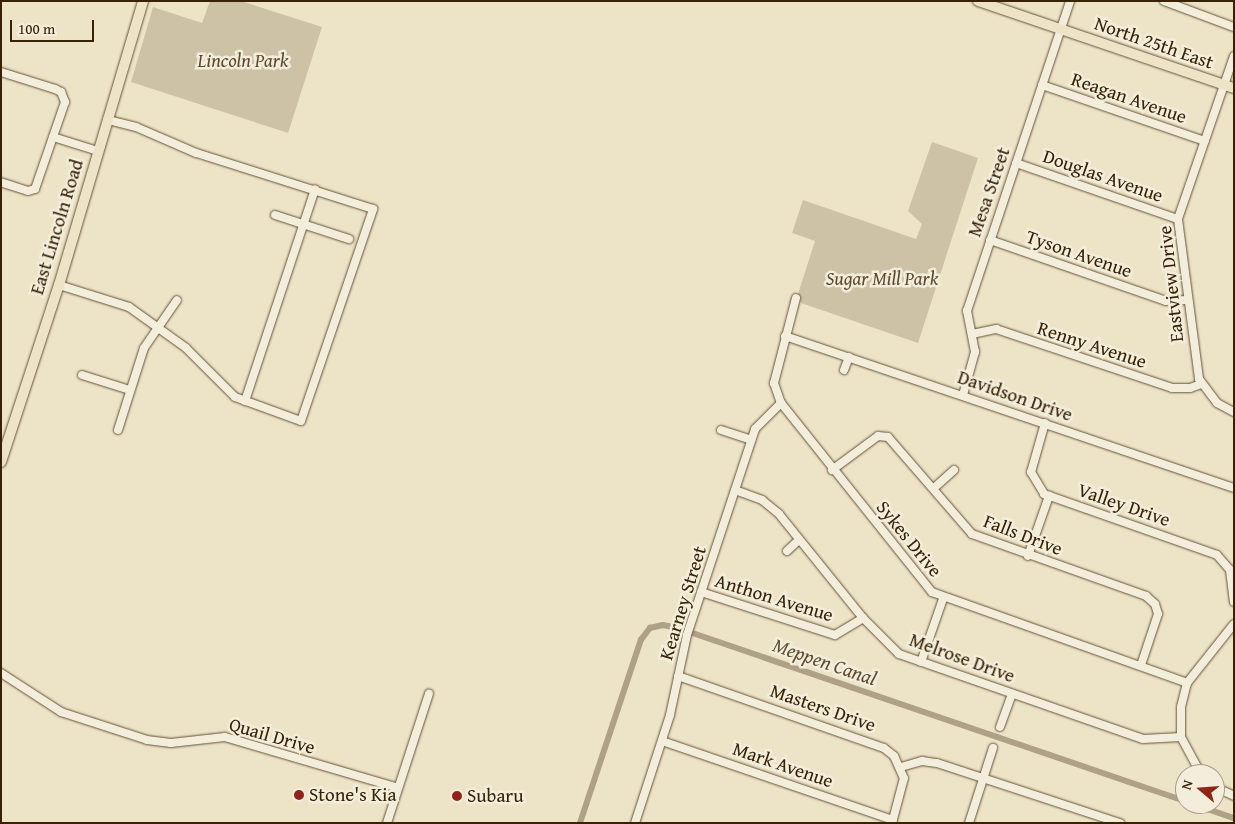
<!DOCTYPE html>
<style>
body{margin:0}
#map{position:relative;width:1235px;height:824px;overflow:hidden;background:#ede3c7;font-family:"Gentium Book Plus",serif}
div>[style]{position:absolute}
.green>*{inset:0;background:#cec2a6}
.canal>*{height:5.5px;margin:-2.75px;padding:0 2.75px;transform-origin:2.75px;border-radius:2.75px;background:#afa185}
.roads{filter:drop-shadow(0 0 1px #645236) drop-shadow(0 0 1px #645236)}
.minor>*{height:8px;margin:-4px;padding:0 4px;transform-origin:4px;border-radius:4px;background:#f3eddb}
.major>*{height:10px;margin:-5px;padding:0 5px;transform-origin:5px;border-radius:5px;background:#ede3c7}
.dots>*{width:14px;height:14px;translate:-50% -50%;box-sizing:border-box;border:2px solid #f3eddb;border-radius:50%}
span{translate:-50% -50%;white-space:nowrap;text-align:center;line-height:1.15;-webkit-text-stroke:5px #f3eddb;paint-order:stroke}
.street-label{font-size:19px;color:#372206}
.park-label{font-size:19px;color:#5d4a2e;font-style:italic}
.poi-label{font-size:19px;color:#372206}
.left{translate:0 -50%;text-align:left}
.water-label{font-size:20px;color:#614e32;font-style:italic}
.frame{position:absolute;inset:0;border:2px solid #372206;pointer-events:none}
.north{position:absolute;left:1175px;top:764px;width:50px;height:50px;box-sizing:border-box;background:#f3eddb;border:1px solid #a89c86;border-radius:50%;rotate:288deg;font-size:14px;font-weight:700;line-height:20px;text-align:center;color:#372206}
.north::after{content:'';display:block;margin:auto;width:18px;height:22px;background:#8f2418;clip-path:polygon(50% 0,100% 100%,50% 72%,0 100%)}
.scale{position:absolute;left:10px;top:20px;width:84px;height:22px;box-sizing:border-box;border:2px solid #372206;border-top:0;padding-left:6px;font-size:15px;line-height:18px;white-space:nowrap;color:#372206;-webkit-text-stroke:4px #f3eddb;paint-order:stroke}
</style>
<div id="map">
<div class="green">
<i style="clip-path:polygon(210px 1px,241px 1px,322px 27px,288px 133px,131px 82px,153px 7px,202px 23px)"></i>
<i style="clip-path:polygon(932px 142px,978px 158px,918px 343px,801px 303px,798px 294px,815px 241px,792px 233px,803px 200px,916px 239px,922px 224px,908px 211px)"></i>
</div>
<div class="canal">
<i style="left:1193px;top:804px;width:43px;rotate:18.9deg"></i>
<i style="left:580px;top:823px;width:193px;rotate:-71.6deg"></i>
<i style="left:641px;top:640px;width:15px;rotate:-53deg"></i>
<i style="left:650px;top:628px;width:13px;rotate:-13deg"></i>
<i style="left:663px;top:625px;width:15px;rotate:11deg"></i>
<i style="left:678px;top:628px;width:536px;rotate:18.84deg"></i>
</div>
<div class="roads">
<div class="minor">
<i style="left:1164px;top:1px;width:75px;rotate:20.4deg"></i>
<i style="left:1234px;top:56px;width:172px;rotate:109deg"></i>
<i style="left:1178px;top:219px;width:161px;rotate:82.5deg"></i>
<i style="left:1199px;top:379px;width:30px;rotate:53deg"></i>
<i style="left:1217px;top:403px;width:19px;rotate:28deg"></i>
<i style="left:1px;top:72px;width:57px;rotate:17.5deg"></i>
<i style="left:55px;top:89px;width:7px;rotate:27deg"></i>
<i style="left:61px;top:92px;width:11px;rotate:68deg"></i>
<i style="left:65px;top:102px;width:92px;rotate:109deg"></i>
<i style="left:35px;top:189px;width:7px;rotate:164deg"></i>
<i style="left:28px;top:191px;width:28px;rotate:-162deg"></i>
<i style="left:1042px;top:85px;width:172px;rotate:19deg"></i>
<i style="left:53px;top:137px;width:47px;rotate:17.3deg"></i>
<i style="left:1016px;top:163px;width:171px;rotate:19.1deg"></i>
<i style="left:275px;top:215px;width:78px;rotate:18deg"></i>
<i style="left:990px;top:240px;width:186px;rotate:19.1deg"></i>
<i style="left:1166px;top:301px;width:21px;rotate:-3deg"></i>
<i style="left:59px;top:285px;width:73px;rotate:17.4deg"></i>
<i style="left:129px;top:307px;width:70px;rotate:35.7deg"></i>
<i style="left:186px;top:348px;width:69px;rotate:45deg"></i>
<i style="left:235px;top:397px;width:70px;rotate:20deg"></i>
<i style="left:301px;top:421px;width:224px;rotate:-71.2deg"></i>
<i style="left:373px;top:209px;width:186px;rotate:-162.4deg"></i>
<i style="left:196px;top:153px;width:65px;rotate:-156.6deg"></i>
<i style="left:136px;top:127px;width:30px;rotate:-166deg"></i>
<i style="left:796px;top:298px;width:88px;rotate:104.5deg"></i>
<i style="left:774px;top:383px;width:21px;rotate:71deg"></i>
<i style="left:781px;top:403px;width:242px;rotate:51.4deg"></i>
<i style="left:932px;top:592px;width:271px;rotate:19.6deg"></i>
<i style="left:972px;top:334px;width:25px;rotate:-12deg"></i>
<i style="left:996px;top:329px;width:186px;rotate:18.5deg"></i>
<i style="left:1172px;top:388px;width:18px"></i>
<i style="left:1190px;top:388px;width:12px;rotate:-20deg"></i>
<i style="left:785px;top:336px;width:474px;rotate:18.7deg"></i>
<i style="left:844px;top:370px;width:14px;rotate:-69deg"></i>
<i style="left:82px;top:375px;width:50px;rotate:17.4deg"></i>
<i style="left:963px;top:395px;width:45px;rotate:-74.4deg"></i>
<i style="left:975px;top:352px;width:42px;rotate:-101deg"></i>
<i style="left:967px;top:311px;width:327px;rotate:-71.6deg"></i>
<i style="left:245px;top:401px;width:223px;rotate:-71.7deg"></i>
<i style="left:1045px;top:423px;width:51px;rotate:105.9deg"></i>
<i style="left:1031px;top:472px;width:26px;rotate:59deg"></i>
<i style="left:1044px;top:494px;width:183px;rotate:19.4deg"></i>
<i style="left:1217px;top:555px;width:20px;rotate:49deg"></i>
<i style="left:1230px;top:570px;width:32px;rotate:83deg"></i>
<i style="left:118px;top:430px;width:86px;rotate:-72.4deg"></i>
<i style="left:144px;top:348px;width:58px;rotate:-55.5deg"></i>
<i style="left:721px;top:430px;width:32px;rotate:18deg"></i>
<i style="left:832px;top:470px;width:57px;rotate:-36.5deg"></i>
<i style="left:878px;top:436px;width:10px;rotate:6deg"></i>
<i style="left:888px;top:437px;width:128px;rotate:49.1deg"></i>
<i style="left:972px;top:534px;width:185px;rotate:19.6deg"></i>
<i style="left:1146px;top:596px;width:12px;rotate:42deg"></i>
<i style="left:1155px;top:604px;width:10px;rotate:73deg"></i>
<i style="left:1158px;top:614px;width:54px;rotate:108.4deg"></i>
<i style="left:934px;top:488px;width:27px;rotate:-42deg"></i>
<i style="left:735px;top:490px;width:29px;rotate:20deg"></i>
<i style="left:762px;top:500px;width:22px;rotate:39deg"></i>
<i style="left:779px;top:514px;width:134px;rotate:51.1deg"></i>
<i style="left:863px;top:618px;width:51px;rotate:45deg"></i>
<i style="left:899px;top:654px;width:258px;rotate:19.2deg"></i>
<i style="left:1143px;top:739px;width:38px;rotate:-3deg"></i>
<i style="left:787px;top:551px;width:16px;rotate:-43deg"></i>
<i style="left:1028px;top:556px;width:64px;rotate:-70.7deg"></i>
<i style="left:701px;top:592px;width:141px;rotate:17.8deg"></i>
<i style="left:835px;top:635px;width:33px;rotate:-31deg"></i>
<i style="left:921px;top:662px;width:67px;rotate:-70.8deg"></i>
<i style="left:1px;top:673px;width:72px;rotate:33deg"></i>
<i style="left:61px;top:712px;width:90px;rotate:18deg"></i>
<i style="left:147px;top:740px;width:24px;rotate:7deg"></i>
<i style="left:171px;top:743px;width:54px;rotate:-6.3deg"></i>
<i style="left:225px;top:737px;width:180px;rotate:16.4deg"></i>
<i style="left:678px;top:676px;width:218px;rotate:19.3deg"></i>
<i style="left:884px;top:748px;width:13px;rotate:39deg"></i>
<i style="left:894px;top:756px;width:24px;rotate:66deg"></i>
<i style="left:904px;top:778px;width:47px;rotate:104.9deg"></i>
<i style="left:1000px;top:727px;width:35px;rotate:-70deg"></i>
<i style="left:662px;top:741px;width:244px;rotate:18.9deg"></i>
<i style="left:901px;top:767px;width:22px;rotate:-16deg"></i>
<i style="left:922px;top:761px;width:15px;rotate:8deg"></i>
<i style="left:937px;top:763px;width:193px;rotate:18.2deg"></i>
<i style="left:1201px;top:774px;width:42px;rotate:-118.4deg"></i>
<i style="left:1181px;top:737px;width:30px;rotate:-90deg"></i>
<i style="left:1181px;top:707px;width:25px;rotate:-76deg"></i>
<i style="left:1187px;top:683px;width:75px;rotate:-51.5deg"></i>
<i style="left:1215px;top:787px;width:21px;rotate:25deg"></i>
<i style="left:387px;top:823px;width:136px;rotate:-72deg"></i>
<i style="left:635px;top:823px;width:114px;rotate:-72deg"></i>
<i style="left:670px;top:715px;width:82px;rotate:-78deg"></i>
<i style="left:687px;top:635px;width:217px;rotate:-71.7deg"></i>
<i style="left:755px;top:429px;width:37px;rotate:-45deg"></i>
<i style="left:969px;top:823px;width:79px;rotate:-72.3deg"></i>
</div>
<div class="major">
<i style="left:978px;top:1px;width:270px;rotate:18.8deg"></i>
<i style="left:1px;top:462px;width:186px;rotate:-71.9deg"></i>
<i style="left:59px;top:285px;width:296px;rotate:-73.5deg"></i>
</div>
</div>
<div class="dots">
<i style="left:299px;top:795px;background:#8f2418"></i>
<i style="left:457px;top:796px;background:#8f2418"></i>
</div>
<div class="street-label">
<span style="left:1154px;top:43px;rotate:19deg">North 25th East</span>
<span style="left:1129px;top:98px;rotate:19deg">Reagan Avenue</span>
<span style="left:1103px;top:176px;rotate:19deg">Douglas Avenue</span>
<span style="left:989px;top:192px;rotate:-71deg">Mesa Street</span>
<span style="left:57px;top:227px;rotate:-73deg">East Lincoln Road</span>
<span style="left:1079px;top:254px;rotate:19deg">Tyson Avenue</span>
<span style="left:1171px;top:284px;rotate:-96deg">Eastview Drive</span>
<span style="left:1092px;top:345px;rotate:18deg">Renny Avenue</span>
<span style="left:1015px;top:396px;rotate:19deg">Davidson Drive</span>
<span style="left:1124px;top:505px;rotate:19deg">Valley Drive</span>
<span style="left:1023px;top:535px;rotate:21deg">Falls Drive</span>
<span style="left:909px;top:539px;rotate:51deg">Sykes Drive</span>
<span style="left:774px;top:598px;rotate:17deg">Anthon Avenue</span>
<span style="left:683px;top:603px;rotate:-73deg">Kearney Street</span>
<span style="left:962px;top:658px;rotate:20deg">Melrose Drive</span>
<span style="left:823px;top:708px;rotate:19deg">Masters Drive</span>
<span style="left:272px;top:736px;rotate:16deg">Quail Drive</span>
<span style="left:783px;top:765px;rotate:19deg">Mark Avenue</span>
</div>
<div class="park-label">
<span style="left:243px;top:61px">Lincoln Park</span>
<span style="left:882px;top:279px">Sugar Mill Park</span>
</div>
<div class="poi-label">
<span class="left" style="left:309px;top:795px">Stone's Kia</span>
<span class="left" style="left:467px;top:796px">Subaru</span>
</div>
<div class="water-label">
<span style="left:825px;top:661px;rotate:19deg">Meppen Canal</span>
</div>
<div class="frame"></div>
<div class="north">N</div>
<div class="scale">100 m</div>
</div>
